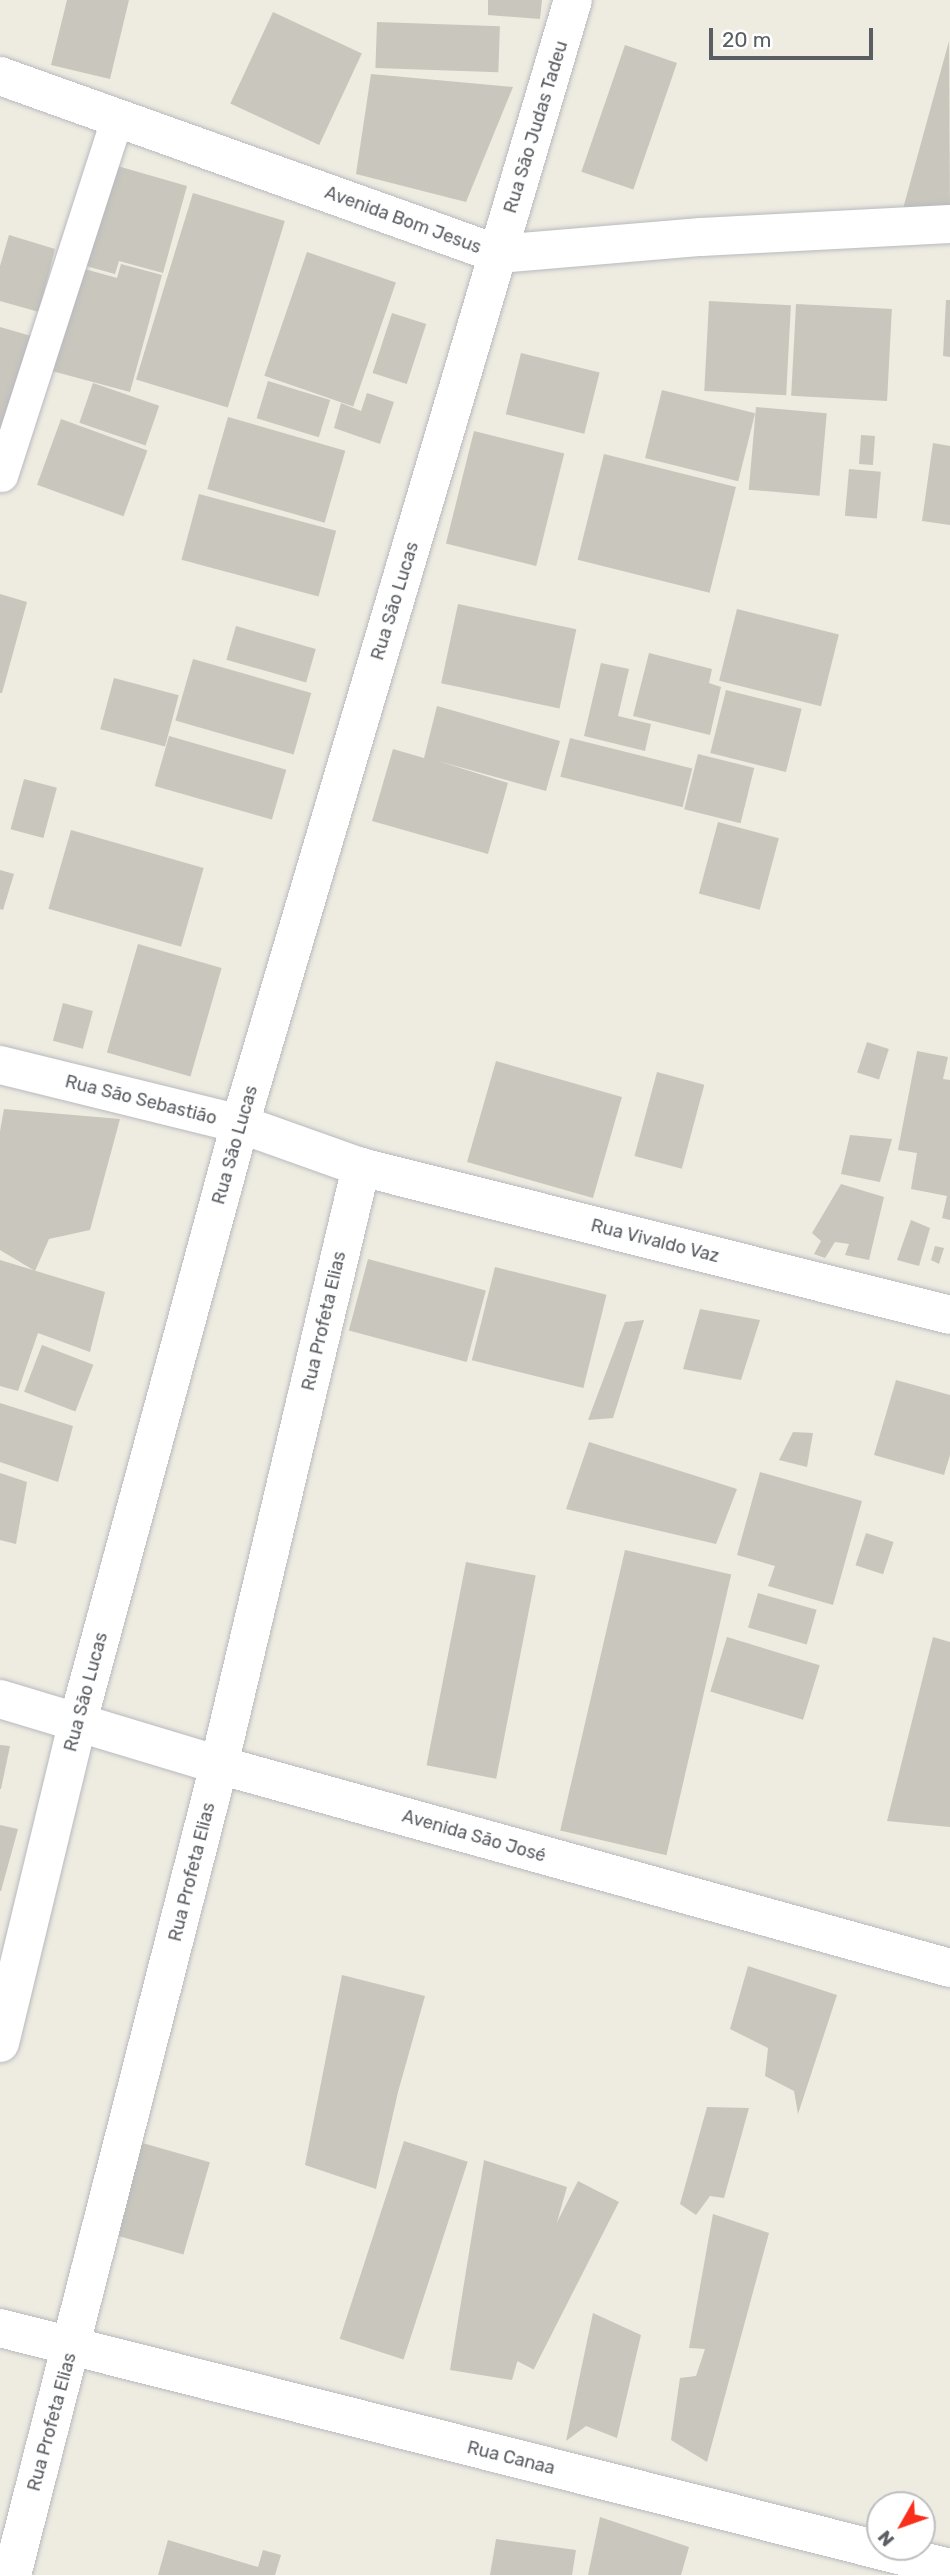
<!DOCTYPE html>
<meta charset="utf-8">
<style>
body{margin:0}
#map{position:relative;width:950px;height:2575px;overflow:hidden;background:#eeebe1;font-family:Rubik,sans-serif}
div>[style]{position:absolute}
.building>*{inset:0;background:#c9c6be;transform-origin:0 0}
.roads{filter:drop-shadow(0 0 2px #b7babf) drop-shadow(0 0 2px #b7babf)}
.lane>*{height:32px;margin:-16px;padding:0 16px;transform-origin:16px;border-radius:16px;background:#fff}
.street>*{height:38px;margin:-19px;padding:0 19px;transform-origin:19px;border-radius:19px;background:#fff}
.secondary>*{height:38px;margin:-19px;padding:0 19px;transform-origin:19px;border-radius:19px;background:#fff}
span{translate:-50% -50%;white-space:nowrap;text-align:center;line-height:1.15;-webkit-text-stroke:7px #fff;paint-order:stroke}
.street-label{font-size:18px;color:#5a5e63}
.north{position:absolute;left:866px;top:2491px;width:70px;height:70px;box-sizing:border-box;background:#fff;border:2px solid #bdbfc1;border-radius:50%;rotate:230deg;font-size:19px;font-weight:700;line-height:28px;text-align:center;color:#5a5e63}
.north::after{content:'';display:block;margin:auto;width:24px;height:32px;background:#f92f1c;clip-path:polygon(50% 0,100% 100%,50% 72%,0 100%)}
.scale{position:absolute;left:709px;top:28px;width:164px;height:32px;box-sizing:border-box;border:4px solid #5a5e63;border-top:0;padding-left:9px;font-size:21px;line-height:24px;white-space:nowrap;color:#5a5e63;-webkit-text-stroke:5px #fff;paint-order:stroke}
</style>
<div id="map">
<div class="building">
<i style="clip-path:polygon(67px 0,129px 0,110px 79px,51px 65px)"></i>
<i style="clip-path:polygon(488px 0,542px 0,540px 19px,488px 15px)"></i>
<i style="left:273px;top:12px;width:98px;height:101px;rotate:25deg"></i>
<i style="left:377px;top:22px;width:123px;height:46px;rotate:2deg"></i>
<i style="clip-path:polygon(949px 41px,950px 211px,901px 216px)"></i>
<i style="left:625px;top:45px;width:55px;height:134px;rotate:19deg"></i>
<i style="clip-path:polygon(371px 74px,513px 87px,466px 202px,356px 174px)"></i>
<i style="clip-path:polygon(114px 165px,187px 186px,163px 273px,119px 261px,115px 274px,86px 266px)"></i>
<i style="left:193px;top:193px;width:96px;height:195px;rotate:17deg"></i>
<i style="clip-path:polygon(9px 235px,55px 249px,39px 312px,0 301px,0 266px)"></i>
<i style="left:307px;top:252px;width:94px;height:131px;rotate:19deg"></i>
<i style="clip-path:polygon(121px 264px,162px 275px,130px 392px,52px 371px,81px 268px,117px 278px)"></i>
<i style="clip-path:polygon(946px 300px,950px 300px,950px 357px,943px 356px)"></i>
<i style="left:709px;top:301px;width:82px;height:90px;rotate:3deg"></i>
<i style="left:796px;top:304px;width:96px;height:92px;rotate:3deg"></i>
<i style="left:392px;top:313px;width:36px;height:63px;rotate:18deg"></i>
<i style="clip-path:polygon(0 327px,31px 336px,0 448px)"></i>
<i style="left:521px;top:353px;width:81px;height:63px;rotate:14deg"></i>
<i style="left:268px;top:381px;width:65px;height:39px;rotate:17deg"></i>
<i style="left:93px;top:383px;width:70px;height:42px;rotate:19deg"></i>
<i style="left:662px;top:390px;width:96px;height:70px;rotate:14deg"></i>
<i style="clip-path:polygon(367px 393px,394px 402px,380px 444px,334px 428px,341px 403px,361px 411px)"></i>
<i style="left:756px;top:407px;width:71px;height:83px;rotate:5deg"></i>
<i style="left:228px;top:417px;width:122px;height:75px;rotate:16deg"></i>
<i style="left:61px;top:419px;width:92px;height:70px;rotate:20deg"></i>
<i style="left:474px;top:431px;width:93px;height:116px;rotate:14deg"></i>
<i style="left:861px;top:435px;width:14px;height:29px;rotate:4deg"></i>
<i style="clip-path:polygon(933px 443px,950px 446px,950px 525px,922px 521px)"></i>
<i style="left:604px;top:454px;width:136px;height:109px;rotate:14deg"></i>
<i style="left:849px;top:469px;width:32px;height:47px;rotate:5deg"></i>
<i style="left:199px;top:494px;width:142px;height:68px;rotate:15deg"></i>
<i style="clip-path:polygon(0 594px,27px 602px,2px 693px,0 693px)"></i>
<i style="left:458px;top:604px;width:121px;height:81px;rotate:12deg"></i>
<i style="left:737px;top:609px;width:105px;height:74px;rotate:14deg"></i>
<i style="left:236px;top:626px;width:83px;height:35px;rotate:16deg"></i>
<i style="clip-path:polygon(649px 653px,712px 669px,709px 683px,721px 687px,710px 735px,633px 716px)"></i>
<i style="left:193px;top:659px;width:123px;height:64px;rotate:16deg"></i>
<i style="clip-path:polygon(601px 663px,629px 669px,618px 716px,651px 724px,645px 751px,584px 736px)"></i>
<i style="left:114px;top:678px;width:67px;height:53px;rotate:15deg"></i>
<i style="left:726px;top:690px;width:78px;height:65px;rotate:14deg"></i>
<i style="clip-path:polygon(437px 706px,560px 741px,546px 791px,438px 761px,508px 783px,488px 854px,372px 821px,393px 749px,424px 758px)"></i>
<i style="left:169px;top:736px;width:122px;height:52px;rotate:16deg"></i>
<i style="left:570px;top:738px;width:126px;height:40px;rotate:14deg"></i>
<i style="left:698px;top:754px;width:58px;height:57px;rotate:14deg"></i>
<i style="left:24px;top:779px;width:34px;height:52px;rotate:15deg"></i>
<i style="left:718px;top:822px;width:63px;height:74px;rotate:15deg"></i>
<i style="left:71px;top:830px;width:138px;height:82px;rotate:16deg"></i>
<i style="clip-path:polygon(0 870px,14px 874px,3px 910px,0 909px)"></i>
<i style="left:138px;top:944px;width:87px;height:113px;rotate:16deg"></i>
<i style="left:63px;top:1003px;width:31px;height:39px;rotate:15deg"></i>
<i style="left:867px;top:1042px;width:23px;height:32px;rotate:18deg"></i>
<i style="clip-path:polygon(917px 1051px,948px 1057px,943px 1079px,950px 1080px,950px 1220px,942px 1218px,947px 1196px,911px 1189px,917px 1153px,898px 1150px)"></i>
<i style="left:496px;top:1061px;width:131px;height:105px;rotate:16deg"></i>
<i style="left:657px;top:1072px;width:49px;height:87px;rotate:15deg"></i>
<i style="clip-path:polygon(4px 1109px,120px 1119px,90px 1230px,49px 1239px,35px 1271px,0 1250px,0 1131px)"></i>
<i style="clip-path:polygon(850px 1135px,892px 1139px,880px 1182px,841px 1174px)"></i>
<i style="clip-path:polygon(841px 1184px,884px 1197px,869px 1260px,845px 1255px,849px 1244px,835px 1242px,825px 1258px,814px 1254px,821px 1241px,812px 1233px)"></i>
<i style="clip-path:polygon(911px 1220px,930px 1228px,919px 1266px,897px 1260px)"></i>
<i style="clip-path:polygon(935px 1246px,944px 1248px,939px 1264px,931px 1260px)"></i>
<i style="left:368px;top:1259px;width:122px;height:74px;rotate:15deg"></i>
<i style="clip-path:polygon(0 1260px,105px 1292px,90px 1352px,38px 1333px,18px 1391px,0 1386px)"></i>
<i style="left:495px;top:1267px;width:115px;height:96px;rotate:14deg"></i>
<i style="clip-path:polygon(700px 1309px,760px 1320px,741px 1380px,683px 1369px)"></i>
<i style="clip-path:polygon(644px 1320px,613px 1418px,588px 1420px,625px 1322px)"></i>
<i style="left:42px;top:1345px;width:55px;height:50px;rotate:21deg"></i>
<i style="clip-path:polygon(896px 1380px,950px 1395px,950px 1455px,944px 1475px,874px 1455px)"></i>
<i style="clip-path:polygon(0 1403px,73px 1426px,58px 1482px,0 1462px)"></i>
<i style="clip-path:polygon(793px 1432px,813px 1433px,807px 1467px,779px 1460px)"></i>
<i style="clip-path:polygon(589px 1442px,737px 1489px,716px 1544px,566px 1509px)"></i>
<i style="clip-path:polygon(760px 1472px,862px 1501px,833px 1605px,768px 1586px,775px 1566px,737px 1555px)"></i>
<i style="clip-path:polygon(0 1473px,27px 1482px,16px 1544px,0 1540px)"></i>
<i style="left:866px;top:1533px;width:29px;height:34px;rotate:18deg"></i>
<i style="left:625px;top:1550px;width:109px;height:288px;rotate:13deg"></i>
<i style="left:466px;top:1562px;width:71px;height:207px;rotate:11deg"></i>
<i style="left:758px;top:1593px;width:61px;height:36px;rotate:16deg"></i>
<i style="left:727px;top:1637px;width:97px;height:57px;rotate:17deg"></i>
<i style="clip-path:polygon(933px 1637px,950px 1642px,950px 1827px,887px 1821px)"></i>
<i style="clip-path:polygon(0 1745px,10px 1746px,1px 1789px,0 1789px)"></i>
<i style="clip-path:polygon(0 1825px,18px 1829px,1px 1891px,0 1891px)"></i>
<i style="clip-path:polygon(748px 1966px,837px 1995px,798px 2114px,794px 2091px,765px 2076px,768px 2048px,730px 2029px)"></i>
<i style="clip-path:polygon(342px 1975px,425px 1996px,398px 2092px,376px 2189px,305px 2165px)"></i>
<i style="clip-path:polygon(707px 2107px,749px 2108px,724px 2198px,710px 2196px,696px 2215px,680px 2204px)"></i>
<i style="left:132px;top:2140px;width:81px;height:96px;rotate:16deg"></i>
<i style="left:404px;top:2141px;width:67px;height:208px;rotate:18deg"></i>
<i style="clip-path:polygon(484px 2160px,567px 2187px,512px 2380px,450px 2370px)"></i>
<i style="left:578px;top:2181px;width:46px;height:188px;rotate:27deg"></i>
<i style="clip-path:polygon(713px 2214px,769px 2233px,707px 2462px,671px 2440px,680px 2378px,696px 2376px,705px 2349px,689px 2348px)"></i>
<i style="clip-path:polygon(593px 2313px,641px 2335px,617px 2438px,586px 2426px,566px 2441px)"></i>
<i style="clip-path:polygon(600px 2517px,689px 2547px,681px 2575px,588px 2575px)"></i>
<i style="clip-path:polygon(496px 2539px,576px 2550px,572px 2575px,490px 2575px)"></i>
<i style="clip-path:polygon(168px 2540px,258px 2567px,263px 2550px,281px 2555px,275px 2575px,158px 2575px)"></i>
</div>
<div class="roads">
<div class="lane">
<i style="left:2px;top:476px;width:378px;rotate:-72.1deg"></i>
</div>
<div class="street">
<i style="left:0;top:76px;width:529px;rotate:19.67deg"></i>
<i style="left:498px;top:254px;width:204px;rotate:-4.8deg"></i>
<i style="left:701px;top:237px;width:249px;rotate:-3deg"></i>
<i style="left:0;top:1065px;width:247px;rotate:13.8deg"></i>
<i style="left:240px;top:1124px;width:128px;rotate:19.6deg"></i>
<i style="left:361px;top:1167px;width:607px;rotate:14.1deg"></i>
<i style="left:0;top:2043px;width:331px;rotate:-76.4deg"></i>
<i style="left:78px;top:1721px;width:619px;rotate:-74.82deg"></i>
<i style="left:240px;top:1124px;width:1172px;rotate:-73.5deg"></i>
<i style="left:0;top:2328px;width:980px;rotate:14.18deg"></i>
<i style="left:12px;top:2575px;width:836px;rotate:-75.66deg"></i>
<i style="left:219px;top:1765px;width:615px;rotate:-76.64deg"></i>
</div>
<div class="secondary">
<i style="left:0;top:1699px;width:229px;rotate:16.8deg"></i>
<i style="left:219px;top:1765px;width:759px;rotate:15.52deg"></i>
</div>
</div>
<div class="street-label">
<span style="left:536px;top:127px;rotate:-73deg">Rua São Judas Tadeu</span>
<span style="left:403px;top:220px;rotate:20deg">Avenida Bom Jesus</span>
<span style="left:395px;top:601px;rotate:-73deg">Rua São Lucas</span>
<span style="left:141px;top:1100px;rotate:14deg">Rua São Sebastião</span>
<span style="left:235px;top:1145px;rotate:-74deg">Rua São Lucas</span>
<span style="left:655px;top:1241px;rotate:14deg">Rua Vivaldo Vaz</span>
<span style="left:324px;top:1321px;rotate:-77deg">Rua Profeta Elias</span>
<span style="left:86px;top:1692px;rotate:-75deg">Rua São Lucas</span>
<span style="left:474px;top:1836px;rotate:16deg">Avenida São José</span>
<span style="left:192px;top:1872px;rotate:-76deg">Rua Profeta Elias</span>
<span style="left:52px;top:2422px;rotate:-75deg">Rua Profeta Elias</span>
<span style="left:511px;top:2458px;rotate:14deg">Rua Canaa</span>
</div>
<div class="north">N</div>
<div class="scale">20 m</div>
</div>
